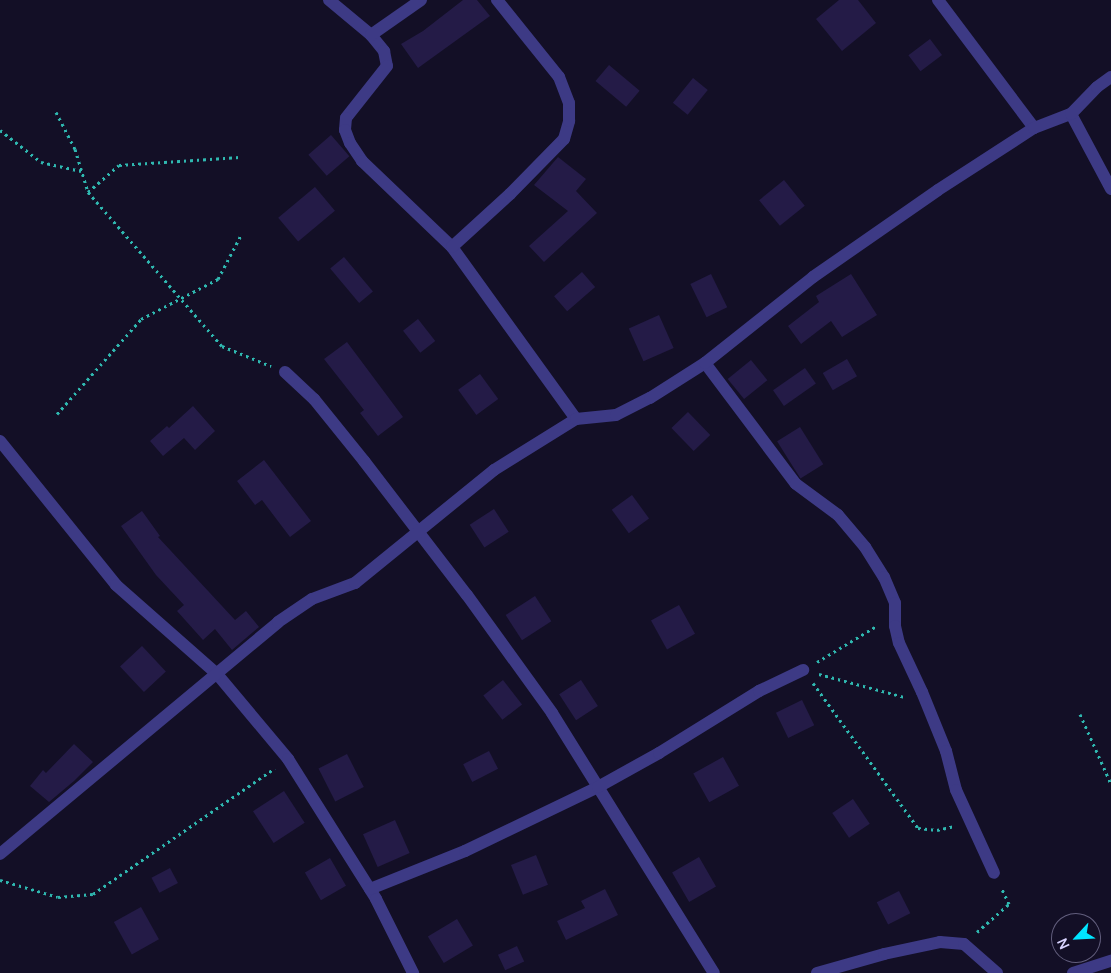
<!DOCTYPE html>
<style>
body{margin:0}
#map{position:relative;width:1111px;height:973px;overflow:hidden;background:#130f26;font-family:Manrope,sans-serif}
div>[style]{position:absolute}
.building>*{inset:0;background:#241b47;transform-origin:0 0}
.path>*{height:3px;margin-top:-1.5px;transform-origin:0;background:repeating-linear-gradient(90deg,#2fb8b0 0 2.5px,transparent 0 6.5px)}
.minor>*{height:12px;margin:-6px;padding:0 6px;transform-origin:6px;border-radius:6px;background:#3d3a85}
span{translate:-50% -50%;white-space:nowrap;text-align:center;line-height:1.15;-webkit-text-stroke:4px #130f26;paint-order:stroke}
.north{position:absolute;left:1051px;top:913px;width:50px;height:50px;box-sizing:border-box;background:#130f26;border:1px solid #625e7d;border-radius:50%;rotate:245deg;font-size:14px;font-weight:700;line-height:20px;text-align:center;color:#d9d4ff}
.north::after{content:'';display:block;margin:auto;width:18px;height:22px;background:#00e5ff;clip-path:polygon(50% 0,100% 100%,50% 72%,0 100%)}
</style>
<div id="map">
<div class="building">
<i style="clip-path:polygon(463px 0,477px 0,490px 16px,418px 68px,401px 44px,423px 31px)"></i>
<i style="clip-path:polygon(839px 0,858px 0,876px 23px,842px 51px,816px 19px)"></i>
<i style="left:930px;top:39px;width:20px;height:27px;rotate:53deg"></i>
<i style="left:609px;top:65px;width:40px;height:21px;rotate:40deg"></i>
<i style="left:693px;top:78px;width:19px;height:32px;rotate:39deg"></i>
<i style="left:331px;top:135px;width:28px;height:30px;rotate:49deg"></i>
<i style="clip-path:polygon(558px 157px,586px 179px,576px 191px,597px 213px,544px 262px,529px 246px,568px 211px,534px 185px)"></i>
<i style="left:784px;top:180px;width:33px;height:32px;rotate:51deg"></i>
<i style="left:315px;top:187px;width:31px;height:48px;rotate:50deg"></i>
<i style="left:344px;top:257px;width:45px;height:18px;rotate:50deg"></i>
<i style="left:582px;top:272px;width:20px;height:37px;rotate:49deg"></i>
<i style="left:711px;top:274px;width:37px;height:23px;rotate:64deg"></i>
<i style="clip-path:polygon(851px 274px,877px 315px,842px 337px,831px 321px,801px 344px,788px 326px,819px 302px,816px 296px)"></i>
<i style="left:659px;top:315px;width:36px;height:33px;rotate:66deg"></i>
<i style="left:418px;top:319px;width:28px;height:19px;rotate:52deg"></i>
<i style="clip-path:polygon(347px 342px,403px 417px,378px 436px,360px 413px,364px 410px,324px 359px)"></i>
<i style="left:847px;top:359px;width:20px;height:28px;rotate:60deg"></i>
<i style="left:751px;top:360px;width:26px;height:30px;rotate:51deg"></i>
<i style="left:805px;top:368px;width:19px;height:39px;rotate:55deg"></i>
<i style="left:480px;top:374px;width:31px;height:27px;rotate:54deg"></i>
<i style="clip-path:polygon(193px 406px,215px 431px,195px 450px,184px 438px,163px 456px,150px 441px,167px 426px,169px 428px)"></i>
<i style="left:688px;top:412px;width:32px;height:23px;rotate:46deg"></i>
<i style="left:800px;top:427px;width:44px;height:27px;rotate:58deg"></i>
<i style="clip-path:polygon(264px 460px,311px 521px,290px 537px,262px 500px,255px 505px,237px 481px)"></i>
<i style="left:632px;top:495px;width:29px;height:25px;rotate:54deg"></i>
<i style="left:494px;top:509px;width:27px;height:29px;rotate:57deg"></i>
<i style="clip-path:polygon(142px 511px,160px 536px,158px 537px,235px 620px,246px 611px,259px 627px,232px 650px,215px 629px,203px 640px,177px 611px,184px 605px,156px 575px,121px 526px)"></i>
<i style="left:535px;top:596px;width:30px;height:35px;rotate:57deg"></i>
<i style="left:679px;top:605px;width:33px;height:32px;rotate:61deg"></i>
<i style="left:142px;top:646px;width:35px;height:30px;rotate:47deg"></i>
<i style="left:503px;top:680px;width:31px;height:25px;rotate:52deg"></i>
<i style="left:581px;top:680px;width:31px;height:26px;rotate:57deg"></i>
<i style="left:802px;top:700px;width:28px;height:29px;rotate:64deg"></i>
<i style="clip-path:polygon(74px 744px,93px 762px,74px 781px,49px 802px,30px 786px,43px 770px,46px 773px)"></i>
<i style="left:489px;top:751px;width:20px;height:29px;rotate:63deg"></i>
<i style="left:347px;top:754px;width:37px;height:32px;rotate:63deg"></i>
<i style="left:723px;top:757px;width:33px;height:34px;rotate:61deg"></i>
<i style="left:284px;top:791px;width:38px;height:37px;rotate:57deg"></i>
<i style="left:853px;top:799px;width:30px;height:25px;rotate:56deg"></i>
<i style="left:395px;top:820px;width:36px;height:35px;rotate:66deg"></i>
<i style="left:536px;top:855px;width:32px;height:27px;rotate:68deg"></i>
<i style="left:699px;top:857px;width:34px;height:31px;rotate:60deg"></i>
<i style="left:330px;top:858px;width:32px;height:29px;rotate:60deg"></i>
<i style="left:170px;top:868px;width:17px;height:21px;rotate:62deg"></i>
<i style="clip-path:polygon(605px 889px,618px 915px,566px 940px,557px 921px,585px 908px,581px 901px)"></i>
<i style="left:899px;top:891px;width:25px;height:25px;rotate:63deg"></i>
<i style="left:141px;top:907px;width:37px;height:31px;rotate:61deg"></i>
<i style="left:457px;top:919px;width:31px;height:34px;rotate:59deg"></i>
<i style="left:517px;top:946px;width:17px;height:21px;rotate:65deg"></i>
</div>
<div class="path">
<i style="left:56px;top:112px;width:42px;rotate:62.8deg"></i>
<i style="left:75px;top:149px;width:45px;rotate:73.2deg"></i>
<i style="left:88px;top:192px;width:204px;rotate:49deg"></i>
<i style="left:222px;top:346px;width:53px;rotate:22.2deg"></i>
<i style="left:0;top:130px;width:52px;rotate:38deg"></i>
<i style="left:41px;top:162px;width:41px;rotate:12.7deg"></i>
<i style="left:88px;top:192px;width:41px;rotate:-41.1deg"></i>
<i style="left:119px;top:165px;width:121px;rotate:-3.8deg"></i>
<i style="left:57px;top:414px;width:127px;rotate:-48.5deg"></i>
<i style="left:141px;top:319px;width:87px;rotate:-27.5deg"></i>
<i style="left:218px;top:279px;width:50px;rotate:-62.4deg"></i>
<i style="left:817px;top:662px;width:71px;rotate:-31.2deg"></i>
<i style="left:819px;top:674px;width:88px;rotate:15.1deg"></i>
<i style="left:813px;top:683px;width:179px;rotate:54.1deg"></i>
<i style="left:918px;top:828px;width:19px;rotate:6deg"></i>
<i style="left:937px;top:830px;width:17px;rotate:-13deg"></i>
<i style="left:1080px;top:714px;width:77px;rotate:66.1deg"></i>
<i style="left:0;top:880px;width:60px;rotate:16.3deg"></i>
<i style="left:58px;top:897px;width:35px;rotate:-5deg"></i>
<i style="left:93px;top:894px;width:221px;rotate:-34.7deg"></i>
<i style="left:977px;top:932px;width:43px;rotate:-41.2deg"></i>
<i style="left:1009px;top:904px;width:19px;rotate:-115deg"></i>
</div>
<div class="minor">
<i style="left:329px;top:0;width:55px;rotate:39.8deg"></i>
<i style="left:371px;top:35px;width:21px;rotate:51deg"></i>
<i style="left:384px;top:51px;width:15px;rotate:79deg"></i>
<i style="left:387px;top:66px;width:66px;rotate:128.3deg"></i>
<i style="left:346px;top:118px;width:12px;rotate:95deg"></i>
<i style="left:345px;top:130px;width:14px;rotate:69deg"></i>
<i style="left:350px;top:143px;width:22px;rotate:56deg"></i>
<i style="left:362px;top:161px;width:124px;rotate:43.7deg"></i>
<i style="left:452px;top:247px;width:212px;rotate:54.2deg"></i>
<i style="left:938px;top:0;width:160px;rotate:53.1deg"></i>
<i style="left:371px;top:35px;width:61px;rotate:-35deg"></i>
<i style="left:1071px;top:114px;width:85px;rotate:61.9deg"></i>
<i style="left:452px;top:247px;width:79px;rotate:-42.4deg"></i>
<i style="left:510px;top:194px;width:77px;rotate:-45.5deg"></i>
<i style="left:564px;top:139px;width:19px;rotate:-74deg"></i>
<i style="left:569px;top:121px;width:18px;rotate:-90deg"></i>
<i style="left:569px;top:103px;width:28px;rotate:-111deg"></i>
<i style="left:559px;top:77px;width:99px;rotate:-128.8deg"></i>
<i style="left:705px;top:363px;width:151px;rotate:53.1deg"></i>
<i style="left:796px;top:484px;width:52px;rotate:36.4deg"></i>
<i style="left:838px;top:515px;width:42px;rotate:49.8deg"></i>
<i style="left:865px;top:547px;width:36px;rotate:58deg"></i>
<i style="left:884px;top:577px;width:28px;rotate:67deg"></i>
<i style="left:895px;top:603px;width:23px;rotate:90deg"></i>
<i style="left:895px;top:626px;width:17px;rotate:77deg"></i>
<i style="left:899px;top:643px;width:54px;rotate:64.9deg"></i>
<i style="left:922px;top:692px;width:64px;rotate:67.9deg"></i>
<i style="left:946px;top:751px;width:40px;rotate:75.6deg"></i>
<i style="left:956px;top:790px;width:91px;rotate:65.4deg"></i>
<i style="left:285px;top:372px;width:40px;rotate:43deg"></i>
<i style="left:314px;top:399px;width:80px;rotate:51.1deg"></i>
<i style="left:364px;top:461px;width:169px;rotate:52.5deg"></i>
<i style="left:467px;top:595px;width:145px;rotate:54.2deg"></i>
<i style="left:552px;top:713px;width:306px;rotate:58.1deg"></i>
<i style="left:0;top:441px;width:185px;rotate:51.1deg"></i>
<i style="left:116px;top:585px;width:135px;rotate:41.4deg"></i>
<i style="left:217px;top:674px;width:111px;rotate:50.1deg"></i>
<i style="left:288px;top:759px;width:165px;rotate:57.8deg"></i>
<i style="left:376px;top:899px;width:83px;rotate:63.4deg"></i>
<i style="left:0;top:854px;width:362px;rotate:-39.8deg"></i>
<i style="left:278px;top:622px;width:41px;rotate:-34.1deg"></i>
<i style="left:312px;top:599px;width:46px;rotate:-20.4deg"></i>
<i style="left:355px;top:583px;width:179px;rotate:-39.1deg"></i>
<i style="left:494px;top:470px;width:97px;rotate:-31.9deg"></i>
<i style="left:576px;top:419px;width:40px;rotate:-5.7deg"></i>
<i style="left:616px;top:415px;width:38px;rotate:-27deg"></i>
<i style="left:650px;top:398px;width:65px;rotate:-32.5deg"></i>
<i style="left:705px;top:363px;width:138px;rotate:-38.5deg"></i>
<i style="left:813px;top:277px;width:152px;rotate:-34.8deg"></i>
<i style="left:938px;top:190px;width:114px;rotate:-32.9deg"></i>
<i style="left:1034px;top:128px;width:40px;rotate:-21deg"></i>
<i style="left:1071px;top:114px;width:37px;rotate:-46deg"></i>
<i style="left:1097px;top:87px;width:17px;rotate:-36deg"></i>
<i style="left:370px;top:889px;width:102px;rotate:-21.8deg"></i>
<i style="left:465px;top:851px;width:148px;rotate:-25.7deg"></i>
<i style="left:598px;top:787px;width:70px;rotate:-29.1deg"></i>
<i style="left:659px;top:753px;width:118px;rotate:-31.8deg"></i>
<i style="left:759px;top:691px;width:49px;rotate:-25.5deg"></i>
<i style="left:817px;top:973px;width:70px;rotate:-15.8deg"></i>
<i style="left:884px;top:954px;width:57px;rotate:-12.1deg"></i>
<i style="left:940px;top:942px;width:24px;rotate:5deg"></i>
<i style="left:964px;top:944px;width:44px;rotate:41.3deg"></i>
<i style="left:1073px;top:973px;width:40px;rotate:-18deg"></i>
</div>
<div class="north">N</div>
</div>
